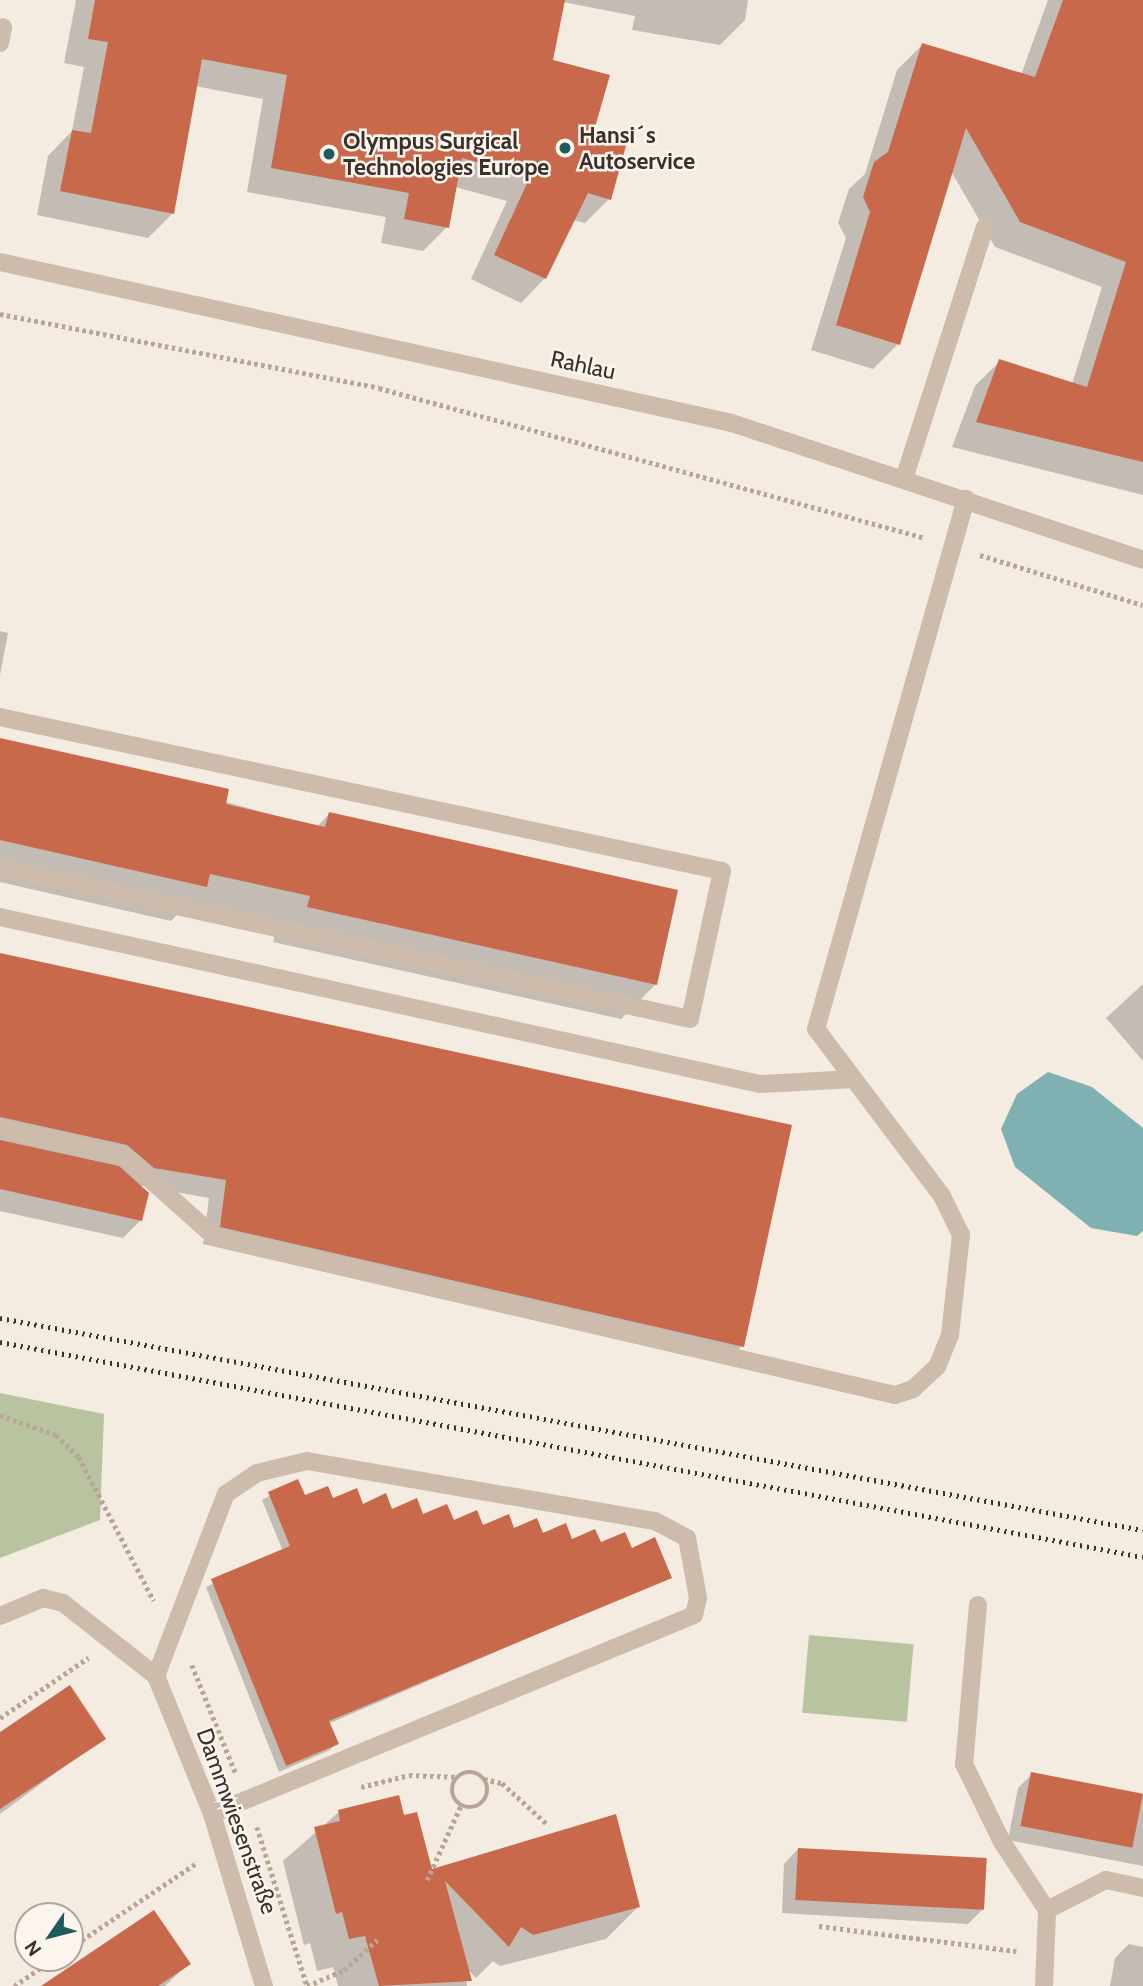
<!DOCTYPE html>
<meta charset="utf-8">
<style>
body{margin:0}
#map{position:relative;width:1143px;height:1986px;overflow:hidden;background:#f4ebe1;font-family:Cabin,sans-serif}
div>[style]{position:absolute}
.green>*{inset:0;background:#b8c4a0;transform-origin:0 0}
.water>*{inset:0;background:#7fb0b2}
.shadow>*{inset:0;background:#0003}
.building>*{inset:0;background:#c8694b;transform-origin:0 0}
.path>*{height:4.5px;margin-top:-2.25px;transform-origin:0;background:repeating-linear-gradient(90deg,#b9a596 0 3.5px,transparent 0 7px)}
.path>.ring{margin:-2.25px;padding:0;box-sizing:content-box;background:none;border:4.5px solid #b9a596;border-radius:50%}
.service>*{height:18px;margin:-9px;padding:0 9px;transform-origin:9px;border-radius:9px;background:#cdbbac}
.minor>*{height:18px;margin:-9px;padding:0 9px;transform-origin:9px;border-radius:9px;background:#cdbbac}
.rail>*{height:5px;margin-top:-2.5px;transform-origin:0;background:repeating-linear-gradient(90deg,#3b302b 0 2px,transparent 0 7px)}
.dots>*{width:19px;height:19px;translate:-50% -50%;box-sizing:border-box;border:4px solid #fbf5ee;border-radius:50%}
span{translate:-50% -50%;white-space:nowrap;text-align:center;line-height:1.15;-webkit-text-stroke:5px #fbf5ee;paint-order:stroke}
.poi-label{font-size:23px;color:#3b302b;font-weight:700}
.left{translate:0 -50%;text-align:left}
.street-label{font-size:23px;color:#3b302b}
.north{position:absolute;left:14px;top:1902px;width:70px;height:70px;box-sizing:border-box;background:#fbf5ee;border:2px solid #aea6a0;border-radius:50%;rotate:235deg;font-size:19px;font-weight:700;line-height:28px;text-align:center;color:#3b302b}
.north::after{content:'';display:block;margin:auto;width:24px;height:32px;background:#1f5a5e;clip-path:polygon(50% 0,100% 100%,50% 72%,0 100%)}
</style>
<div id="map">
<div class="green">
<i style="clip-path:polygon(0 1393px,104px 1414px,100px 1520px,0 1558px)"></i>
<i style="left:809px;top:1635px;width:105px;height:78px;rotate:5deg"></i>
</div>
<div class="water">
<i style="clip-path:polygon(1048px 1072px,1092px 1087px,1143px 1128px,1143px 1231px,1137px 1236px,1091px 1228px,1015px 1167px,1001px 1129px,1017px 1094px)"></i>
</div>
<div class="shadow">
<i style="clip-path:polygon(76px 0,748px 0,745px 20px,720px 45px,632px 30px,635px 16px,563px 2px,551px 61px,591px 135px,609px 199px,585px 223px,573px 220px,545px 278px,521px 303px,471px 279px,507px 201px,455px 187px,447px 227px,423px 251px,381px 243px,386px 217px,247px 192px,263px 99px,195px 86px,173px 213px,148px 238px,37px 215px,48px 156px,72px 131px,84px 67px,64px 63px)"></i>
<i style="clip-path:polygon(1048px 0,1143px 0,1143px 495px,952px 447px,975px 386px,1000px 361px,1072px 384px,1102px 287px,995px 247px,951px 171px,898px 344px,873px 369px,811px 350px,846px 238px,838px 223px,849px 189px,865px 174px,897px 70px,922px 45px,1021px 75px)"></i>
<i style="clip-path:polygon(0 631px,8px 633px,0 675px)"></i>
<i style="clip-path:polygon(0 740px,317px 827px,329px 814px,656px 984px,621px 1019px,273px 942px,276px 930px,182px 909px,171px 921px,0 882px)"></i>
<i style="clip-path:polygon(0 954px,742px 1346px,724px 1364px,203px 1244px,209px 1198px,137px 1185px,141px 1220px,123px 1238px,0 1211px)"></i>
<i style="clip-path:polygon(1143px 984px,1143px 1061px,1106px 1018px)"></i>
<i style="clip-path:polygon(297px 1481px,304px 1498px,631px 1550px,670px 1577px,328px 1724px,336px 1744px,330px 1750px,279px 1772px,206px 1587px,283px 1551px,262px 1500px)"></i>
<i style="clip-path:polygon(0 1734px,103px 1738px,0 1814px)"></i>
<i style="clip-path:polygon(1032px 1774px,1143px 1795px,1143px 1866px,1008px 1840px,1018px 1788px)"></i>
<i style="clip-path:polygon(339px 1812px,402px 1818px,430px 1871px,638px 1907px,606px 1939px,500px 1966px,493px 1961px,476px 1978px,462px 1964px,467px 1986px,338px 1986px,333px 1967px,317px 1971px,310px 1943px,304px 1945px,283px 1861px)"></i>
<i style="clip-path:polygon(798px 1849px,982px 1910px,968px 1924px,782px 1913px,784px 1864px)"></i>
<i style="clip-path:polygon(1129px 1944px,1143px 1947px,1143px 1986px,1110px 1986px,1115px 1958px)"></i>
<i style="clip-path:polygon(188px 1964px,165px 1986px,44px 1986px)"></i>
</div>
<div class="building">
<i style="clip-path:polygon(95px 0,565px 0,553px 60px,610px 75px,593px 134px,627px 142px,611px 200px,588px 193px,546px 279px,494px 255px,530px 177px,462px 158px,449px 228px,404px 219px,409px 193px,271px 168px,287px 75px,202px 59px,174px 214px,60px 191px,72px 130px,91px 133px,108px 42px,88px 39px)"></i>
<i style="clip-path:polygon(1063px 0,1143px 0,1143px 462px,976px 422px,999px 359px,1087px 387px,1126px 262px,1020px 222px,966px 128px,900px 345px,836px 325px,870px 212px,863px 197px,874px 162px,888px 152px,922px 43px,1035px 77px)"></i>
<i style="clip-path:polygon(0 738px,229px 789px,226px 804px,325px 827px,329px 812px,678px 890px,657px 985px,307px 907px,310px 896px,210px 874px,207px 887px,0 840px)"></i>
<i style="clip-path:polygon(0 953px,792px 1125px,744px 1347px,220px 1227px,226px 1180px,154px 1168px,127px 1145px,0 1117px)"></i>
<i style="clip-path:polygon(0 1140px,119px 1166px,149px 1193px,142px 1221px,0 1189px)"></i>
<i style="clip-path:polygon(298px 1479px,305px 1495px,328px 1486px,333px 1498px,357px 1488px,363px 1504px,386px 1493px,392px 1509px,417px 1498px,423px 1514px,447px 1504px,454px 1520px,477px 1510px,483px 1525px,509px 1514px,514px 1528px,537px 1518px,543px 1533px,566px 1523px,572px 1539px,595px 1529px,601px 1542px,625px 1532px,632px 1548px,655px 1537px,672px 1578px,329px 1721px,339px 1744px,286px 1766px,211px 1579px,290px 1546px,268px 1492px)"></i>
<i style="clip-path:polygon(70px 1685px,106px 1739px,0 1809px,0 1732px)"></i>
<i style="left:1031px;top:1772px;width:114px;height:55px;rotate:11deg"></i>
<i style="clip-path:polygon(399px 1795px,404px 1815px,417px 1812px,432px 1869px,616px 1814px,640px 1907px,533px 1935px,521px 1927px,509px 1947px,445px 1881px,472px 1981px,379px 1986px,365px 1936px,349px 1939px,342px 1912px,336px 1914px,314px 1827px,340px 1821px,338px 1810px)"></i>
<i style="left:798px;top:1848px;width:189px;height:52px;rotate:3deg"></i>
<i style="clip-path:polygon(154px 1910px,191px 1964px,158px 1986px,41px 1986px)"></i>
</div>
<div class="path">
<i style="left:0;top:314px;width:386px;rotate:11deg"></i>
<i style="left:379px;top:388px;width:566px;rotate:15.36deg"></i>
<i style="left:980px;top:555px;width:170px;rotate:17.1deg"></i>
<i style="left:0;top:1415px;width:59px;rotate:19.7deg"></i>
<i style="left:56px;top:1435px;width:32px;rotate:44deg"></i>
<i style="left:79px;top:1457px;width:162px;rotate:62.5deg"></i>
<i style="left:192px;top:1665px;width:118px;rotate:68deg"></i>
<i style="left:0;top:1718px;width:107px;rotate:-34.3deg"></i>
<i class="ring" style="left:452px;top:1772px;width:31.5px;height:31.5px"></i>
<i style="left:484px;top:1779px;width:18px;rotate:13deg"></i>
<i style="left:502px;top:1783px;width:61px;rotate:42.3deg"></i>
<i style="left:361px;top:1787px;width:49px;rotate:-14deg"></i>
<i style="left:409px;top:1775px;width:49px;rotate:2.3deg"></i>
<i style="left:257px;top:1827px;width:167px;rotate:72.5deg"></i>
<i style="left:427px;top:1880px;width:82px;rotate:-65.6deg"></i>
<i style="left:819px;top:1926px;width:199px;rotate:7.2deg"></i>
<i style="left:70px;top:1948px;width:154px;rotate:-33.9deg"></i>
<i style="left:14px;top:1986px;width:50px;rotate:-34.3deg"></i>
<i style="left:307px;top:1986px;width:40px;rotate:-23.4deg"></i>
<i style="left:344px;top:1970px;width:45px;rotate:-42.3deg"></i>
</div>
<div class="service">
<i style="left:0;top:43px;width:16px;rotate:-79deg"></i>
<i style="left:904px;top:479px;width:265px;rotate:-72.2deg"></i>
<i style="left:0;top:717px;width:738px;rotate:12.04deg"></i>
<i style="left:722px;top:871px;width:151px;rotate:102.2deg"></i>
<i style="left:690px;top:1019px;width:707px;rotate:-167.58deg"></i>
<i style="left:0;top:917px;width:778px;rotate:12.39deg"></i>
<i style="left:760px;top:1084px;width:94px;rotate:-3deg"></i>
<i style="left:0;top:1128px;width:127px;rotate:12.7deg"></i>
<i style="left:124px;top:1156px;width:122px;rotate:41.7deg"></i>
<i style="left:215px;top:1237px;width:698px;rotate:13.08deg"></i>
<i style="left:895px;top:1395px;width:19px;rotate:-18deg"></i>
<i style="left:913px;top:1389px;width:33px;rotate:-43deg"></i>
<i style="left:937px;top:1367px;width:35px;rotate:-68deg"></i>
<i style="left:950px;top:1335px;width:101px;rotate:-83.7deg"></i>
<i style="left:961px;top:1235px;width:43px;rotate:-116deg"></i>
<i style="left:942px;top:1196px;width:209px;rotate:-127deg"></i>
<i style="left:816px;top:1029px;width:551px;rotate:-74.2deg"></i>
<i style="left:978px;top:1605px;width:160px;rotate:95deg"></i>
<i style="left:964px;top:1764px;width:87px;rotate:64deg"></i>
<i style="left:1002px;top:1842px;width:82px;rotate:56.5deg"></i>
<i style="left:0;top:1616px;width:47px;rotate:-22.7deg"></i>
<i style="left:43px;top:1598px;width:21px;rotate:14deg"></i>
<i style="left:63px;top:1603px;width:118px;rotate:38.1deg"></i>
<i style="left:156px;top:1676px;width:195px;rotate:-69deg"></i>
<i style="left:226px;top:1494px;width:37px;rotate:-34deg"></i>
<i style="left:257px;top:1473px;width:51px;rotate:-13.5deg"></i>
<i style="left:307px;top:1461px;width:353px;rotate:9.8deg"></i>
<i style="left:655px;top:1521px;width:36px;rotate:28deg"></i>
<i style="left:687px;top:1538px;width:61px;rotate:79.6deg"></i>
<i style="left:698px;top:1598px;width:17px;rotate:103deg"></i>
<i style="left:694px;top:1615px;width:521px;rotate:157.57deg"></i>
</div>
<div class="minor">
<i style="left:0;top:262px;width:749px;rotate:12.4deg"></i>
<i style="left:732px;top:423px;width:433px;rotate:18.4deg"></i>
<i style="left:156px;top:1676px;width:149px;rotate:67.9deg"></i>
<i style="left:212px;top:1814px;width:180px;rotate:73.2deg"></i>
<i style="left:1044px;top:1986px;width:76px;rotate:-87.7deg"></i>
<i style="left:1047px;top:1910px;width:66px;rotate:-27deg"></i>
<i style="left:1106px;top:1880px;width:38px;rotate:12deg"></i>
</div>
<div class="rail">
<i style="left:0;top:1318px;width:1162px;rotate:10.51deg"></i>
<i style="left:0;top:1342px;width:1163px;rotate:10.65deg"></i>
</div>
<div class="dots">
<i style="left:565px;top:148px;background:#1f5a5e"></i>
<i style="left:329px;top:154px;background:#1f5a5e"></i>
</div>
<div class="poi-label">
<span class="left" style="left:579px;top:148px">Hansi´s<br>Autoservice</span>
<span class="left" style="left:343px;top:154px">Olympus Surgical<br>Technologies Europe</span>
</div>
<div class="street-label">
<span style="left:583px;top:365px;rotate:12deg">Rahlau</span>
<span style="left:237px;top:1821px;rotate:70deg">Dammwiesenstraße</span>
</div>
<div class="north">N</div>
</div>
